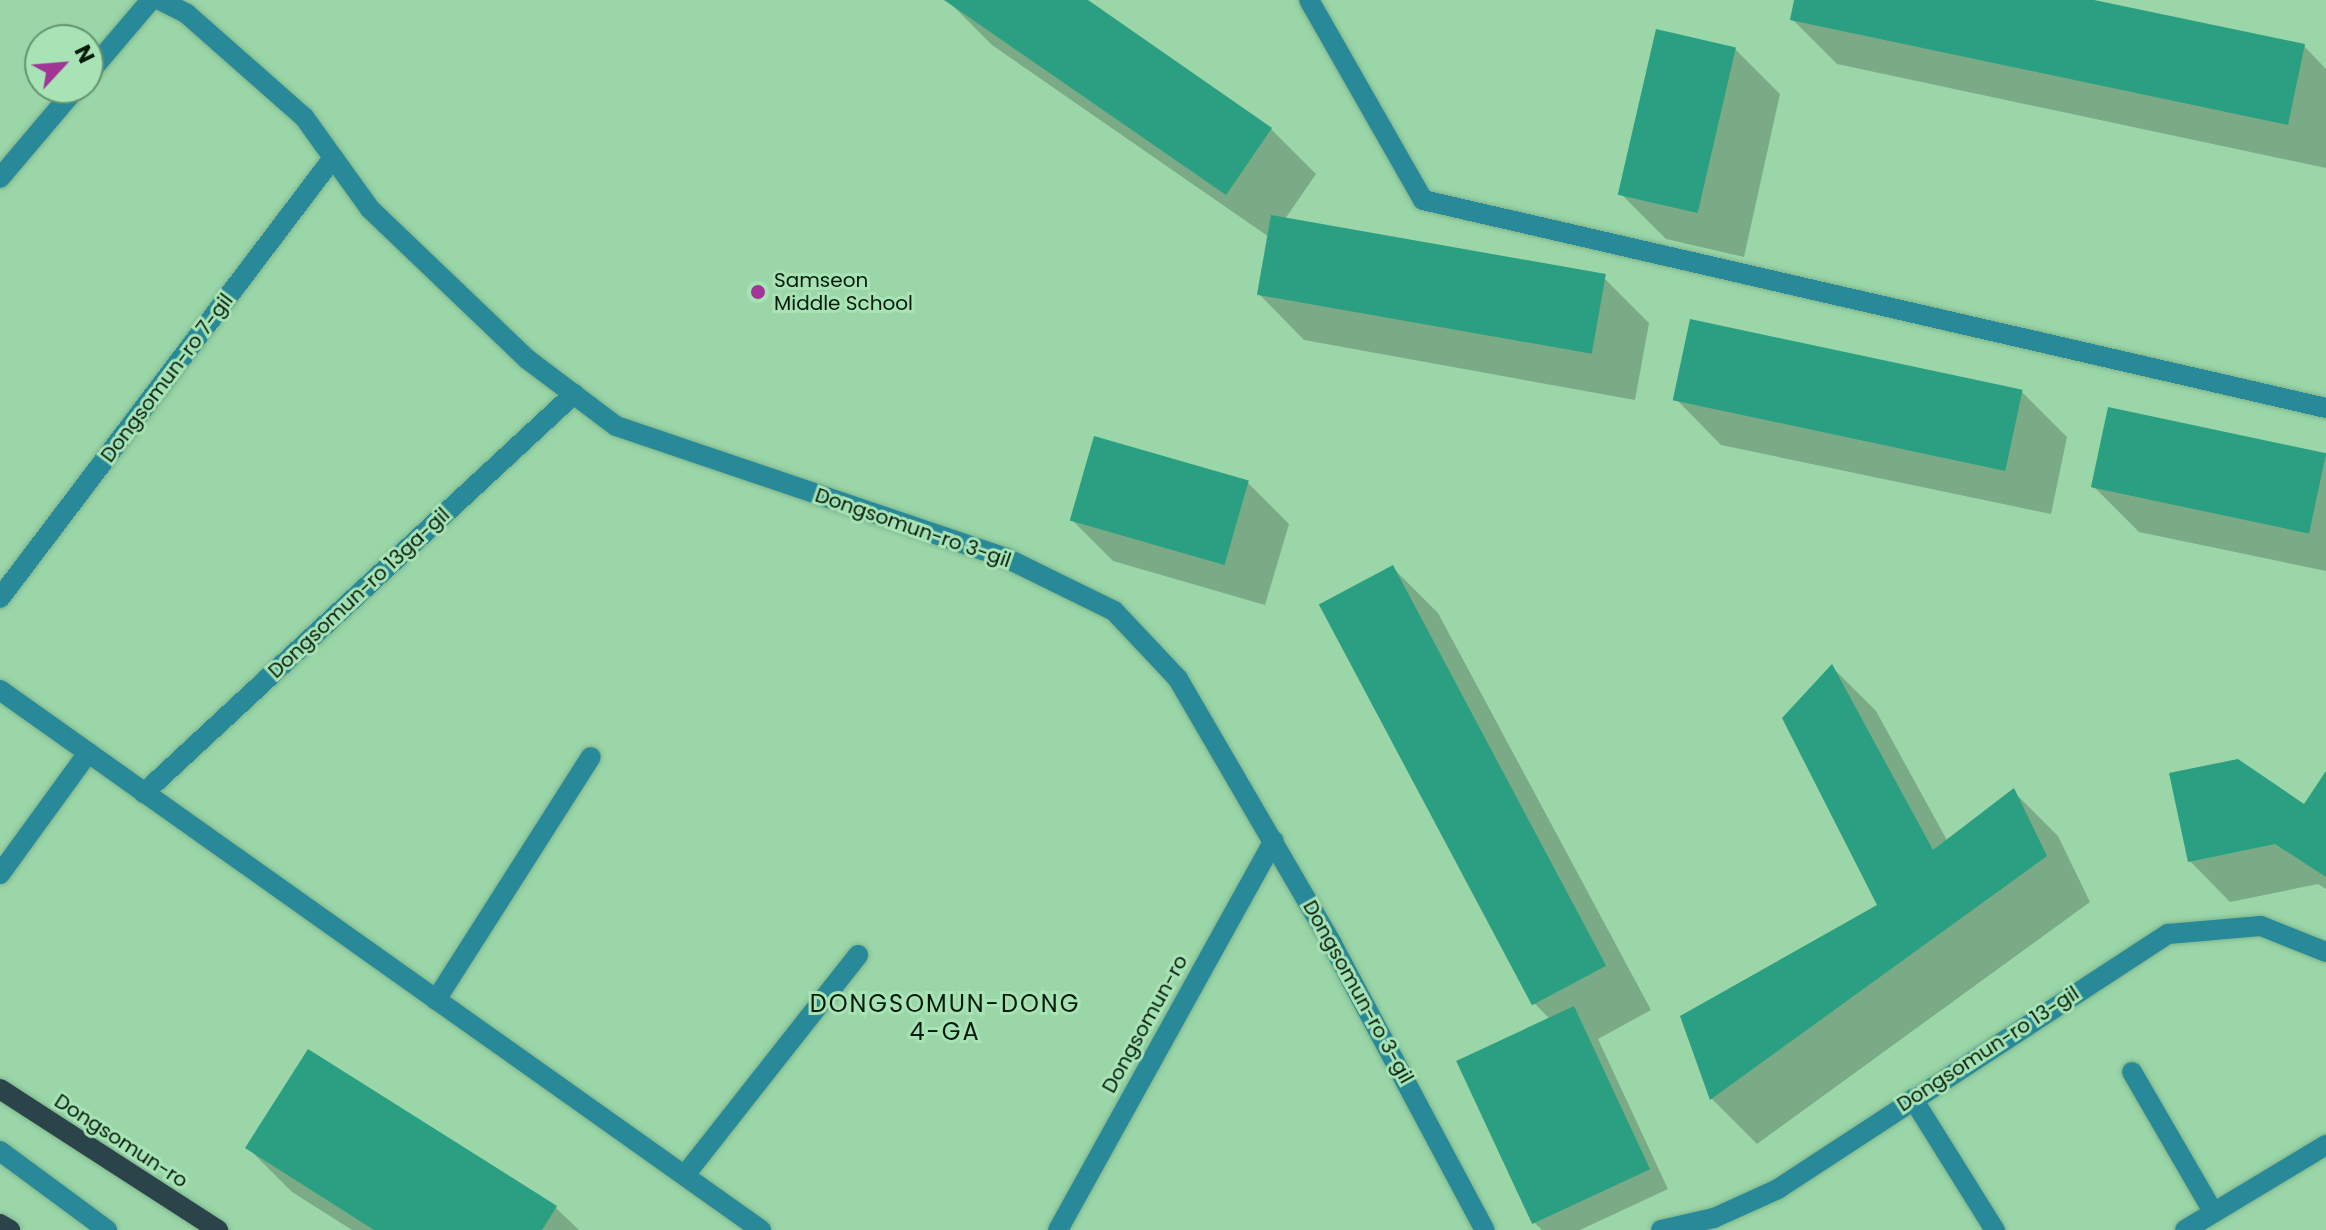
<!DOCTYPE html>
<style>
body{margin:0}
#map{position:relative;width:2326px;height:1230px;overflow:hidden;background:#9ad6a8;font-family:Poppins,sans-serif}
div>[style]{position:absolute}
.shadow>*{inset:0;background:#0003}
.building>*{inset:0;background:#2a9f82;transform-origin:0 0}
.roads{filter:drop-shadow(0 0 2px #7fb48c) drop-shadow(0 0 2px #7fb48c)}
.lane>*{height:20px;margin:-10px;padding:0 10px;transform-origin:10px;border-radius:10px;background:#288999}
.street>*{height:20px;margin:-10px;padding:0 10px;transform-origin:10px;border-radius:10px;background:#288999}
.primary>*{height:20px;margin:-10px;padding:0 10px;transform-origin:10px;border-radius:10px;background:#2a444a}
.dots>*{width:22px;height:22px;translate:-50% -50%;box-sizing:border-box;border:4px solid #a7e3b5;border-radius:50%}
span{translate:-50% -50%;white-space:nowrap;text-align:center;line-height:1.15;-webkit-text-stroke:6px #a7e3b5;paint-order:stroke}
.poi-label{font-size:20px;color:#041b0b}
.left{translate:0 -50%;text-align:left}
.street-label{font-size:20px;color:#041b0b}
.quarter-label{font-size:24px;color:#041b0b;letter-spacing:2px}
.north{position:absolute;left:24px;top:24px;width:80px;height:80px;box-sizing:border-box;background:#a7e3b5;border:2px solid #669371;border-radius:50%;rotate:64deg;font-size:22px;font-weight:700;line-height:32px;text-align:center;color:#041b0b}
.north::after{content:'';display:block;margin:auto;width:28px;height:36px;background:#a13697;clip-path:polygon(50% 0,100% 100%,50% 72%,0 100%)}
</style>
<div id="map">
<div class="shadow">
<i style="clip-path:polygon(947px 0,1084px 0,1271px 129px,1316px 174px,1285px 219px,1604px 278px,1649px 323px,1635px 400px,1304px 340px,1259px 294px,1269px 237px,992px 45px)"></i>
<i style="clip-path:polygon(1796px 0,2085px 0,2304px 46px,2326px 69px,2326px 168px,1837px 64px,1792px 19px)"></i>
<i style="clip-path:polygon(1735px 49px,1780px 94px,1744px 257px,1666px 239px,1621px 194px)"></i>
<i style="clip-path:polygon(2022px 392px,2067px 437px,2051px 514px,1721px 445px,1676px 399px)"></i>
<i style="clip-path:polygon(2326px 455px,2326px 571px,2139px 532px,2094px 487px)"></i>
<i style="clip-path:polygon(1248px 483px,1289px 524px,1265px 605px,1113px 561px,1072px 520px)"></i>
<i style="clip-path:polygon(1393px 568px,1438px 613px,1651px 1010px,1598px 1039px,1668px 1189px,1580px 1230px,1542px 1230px,1534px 1222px,1550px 1019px,1535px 1004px)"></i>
<i style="clip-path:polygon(1832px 667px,1876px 711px,1948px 842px,2013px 791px,2058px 836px,2090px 902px,1757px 1144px,1712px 1099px,1682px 1016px,1879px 905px)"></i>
<i style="clip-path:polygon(2326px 775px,2326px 889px,2318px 884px,2230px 902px,2190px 861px,2305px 807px)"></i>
<i style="clip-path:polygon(309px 1051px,556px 1208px,579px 1230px,352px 1230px,292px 1192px,248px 1148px)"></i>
</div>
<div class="building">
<i style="clip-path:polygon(944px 0,1088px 0,1272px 128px,1226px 195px)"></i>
<i style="clip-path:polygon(1794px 0,2094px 0,2305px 44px,2288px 125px,1790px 20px)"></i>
<i style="left:1656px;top:29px;width:82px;height:170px;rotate:13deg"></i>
<i style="left:1271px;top:215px;width:340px;height:81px;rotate:10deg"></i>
<i style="left:1690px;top:319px;width:340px;height:83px;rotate:12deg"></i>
<i style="left:2108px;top:407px;width:223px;height:82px;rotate:12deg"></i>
<i style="left:1094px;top:436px;width:161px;height:88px;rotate:16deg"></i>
<i style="left:1393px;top:565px;width:454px;height:84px;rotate:62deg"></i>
<i style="clip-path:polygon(1832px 664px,1933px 850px,2014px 788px,2047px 856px,1710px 1100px,1680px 1016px,1877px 905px,1782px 718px)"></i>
<i style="clip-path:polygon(2238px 759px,2304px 804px,2326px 771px,2326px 877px,2275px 844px,2188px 862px,2169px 773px)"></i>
<i style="left:1574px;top:1006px;width:180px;height:130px;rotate:65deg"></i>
<i style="clip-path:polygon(308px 1049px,557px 1206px,542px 1230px,374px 1230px,245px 1148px)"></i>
</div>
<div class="roads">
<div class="lane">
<i style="left:1309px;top:0;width:230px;rotate:60.3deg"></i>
<i style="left:1423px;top:200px;width:927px;rotate:12.97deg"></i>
<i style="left:0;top:1151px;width:133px;rotate:36.4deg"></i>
</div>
<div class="street">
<i style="left:160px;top:0;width:30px;rotate:27deg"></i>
<i style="left:187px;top:14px;width:156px;rotate:41.4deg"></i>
<i style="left:304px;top:117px;width:113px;rotate:54.3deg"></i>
<i style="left:370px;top:209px;width:217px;rotate:43.7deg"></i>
<i style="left:527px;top:359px;width:111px;rotate:37deg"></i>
<i style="left:616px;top:426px;width:412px;rotate:18.7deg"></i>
<i style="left:1006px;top:558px;width:120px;rotate:26.1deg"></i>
<i style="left:1114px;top:611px;width:93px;rotate:46.7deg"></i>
<i style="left:1178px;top:679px;width:306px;rotate:59.8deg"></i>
<i style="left:1332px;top:944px;width:324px;rotate:61.9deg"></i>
<i style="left:88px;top:74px;width:97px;rotate:-49.6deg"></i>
<i style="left:0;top:178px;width:118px;rotate:-49.8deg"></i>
<i style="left:0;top:598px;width:552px;rotate:-52.88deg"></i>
<i style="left:0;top:690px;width:933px;rotate:35.36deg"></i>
<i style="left:144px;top:793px;width:587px;rotate:-42.86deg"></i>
<i style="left:0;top:874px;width:150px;rotate:-54deg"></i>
<i style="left:436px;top:1000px;width:288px;rotate:-57.5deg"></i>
<i style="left:2132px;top:1072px;width:162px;rotate:59.9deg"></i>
<i style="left:1913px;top:1099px;width:155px;rotate:58deg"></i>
<i style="left:685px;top:1175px;width:280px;rotate:-51.8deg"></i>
<i style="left:1058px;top:1230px;width:445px;rotate:-61deg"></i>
<i style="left:1661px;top:1230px;width:54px;rotate:-12.8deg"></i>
<i style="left:1714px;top:1218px;width:70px;rotate:-24.4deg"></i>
<i style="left:1778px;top:1189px;width:466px;rotate:-33.2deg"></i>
<i style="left:2168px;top:934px;width:93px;rotate:-4.9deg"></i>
<i style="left:2261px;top:926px;width:70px;rotate:21.8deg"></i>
<i style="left:2185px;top:1230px;width:165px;rotate:-31.1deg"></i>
</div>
<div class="primary">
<i style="left:0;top:1089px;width:260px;rotate:32.9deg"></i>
<i style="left:0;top:1224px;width:12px;rotate:31deg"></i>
</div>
</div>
<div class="dots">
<i style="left:758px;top:292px;background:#a13697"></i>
</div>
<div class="poi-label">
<span class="left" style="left:774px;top:292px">Samseon<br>Middle School</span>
</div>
<div class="street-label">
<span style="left:167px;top:378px;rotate:-53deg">Dongsomun-ro 7-gil</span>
<span style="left:913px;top:528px;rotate:19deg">Dongsomun-ro 3-gil</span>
<span style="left:359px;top:593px;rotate:-43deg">Dongsomun-ro 13ga-gil</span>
<span style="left:1358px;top:992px;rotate:61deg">Dongsomun-ro 3-gil</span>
<span style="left:1145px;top:1024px;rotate:-61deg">Dongsomun-ro</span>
<span style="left:1988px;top:1049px;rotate:-33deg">Dongsomun-ro 13-gil</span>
<span style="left:121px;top:1141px;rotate:33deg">Dongsomun-ro</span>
</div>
<div class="quarter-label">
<span style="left:945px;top:1018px">DONGSOMUN-DONG<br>4-GA</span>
</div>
<div class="north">N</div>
</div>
